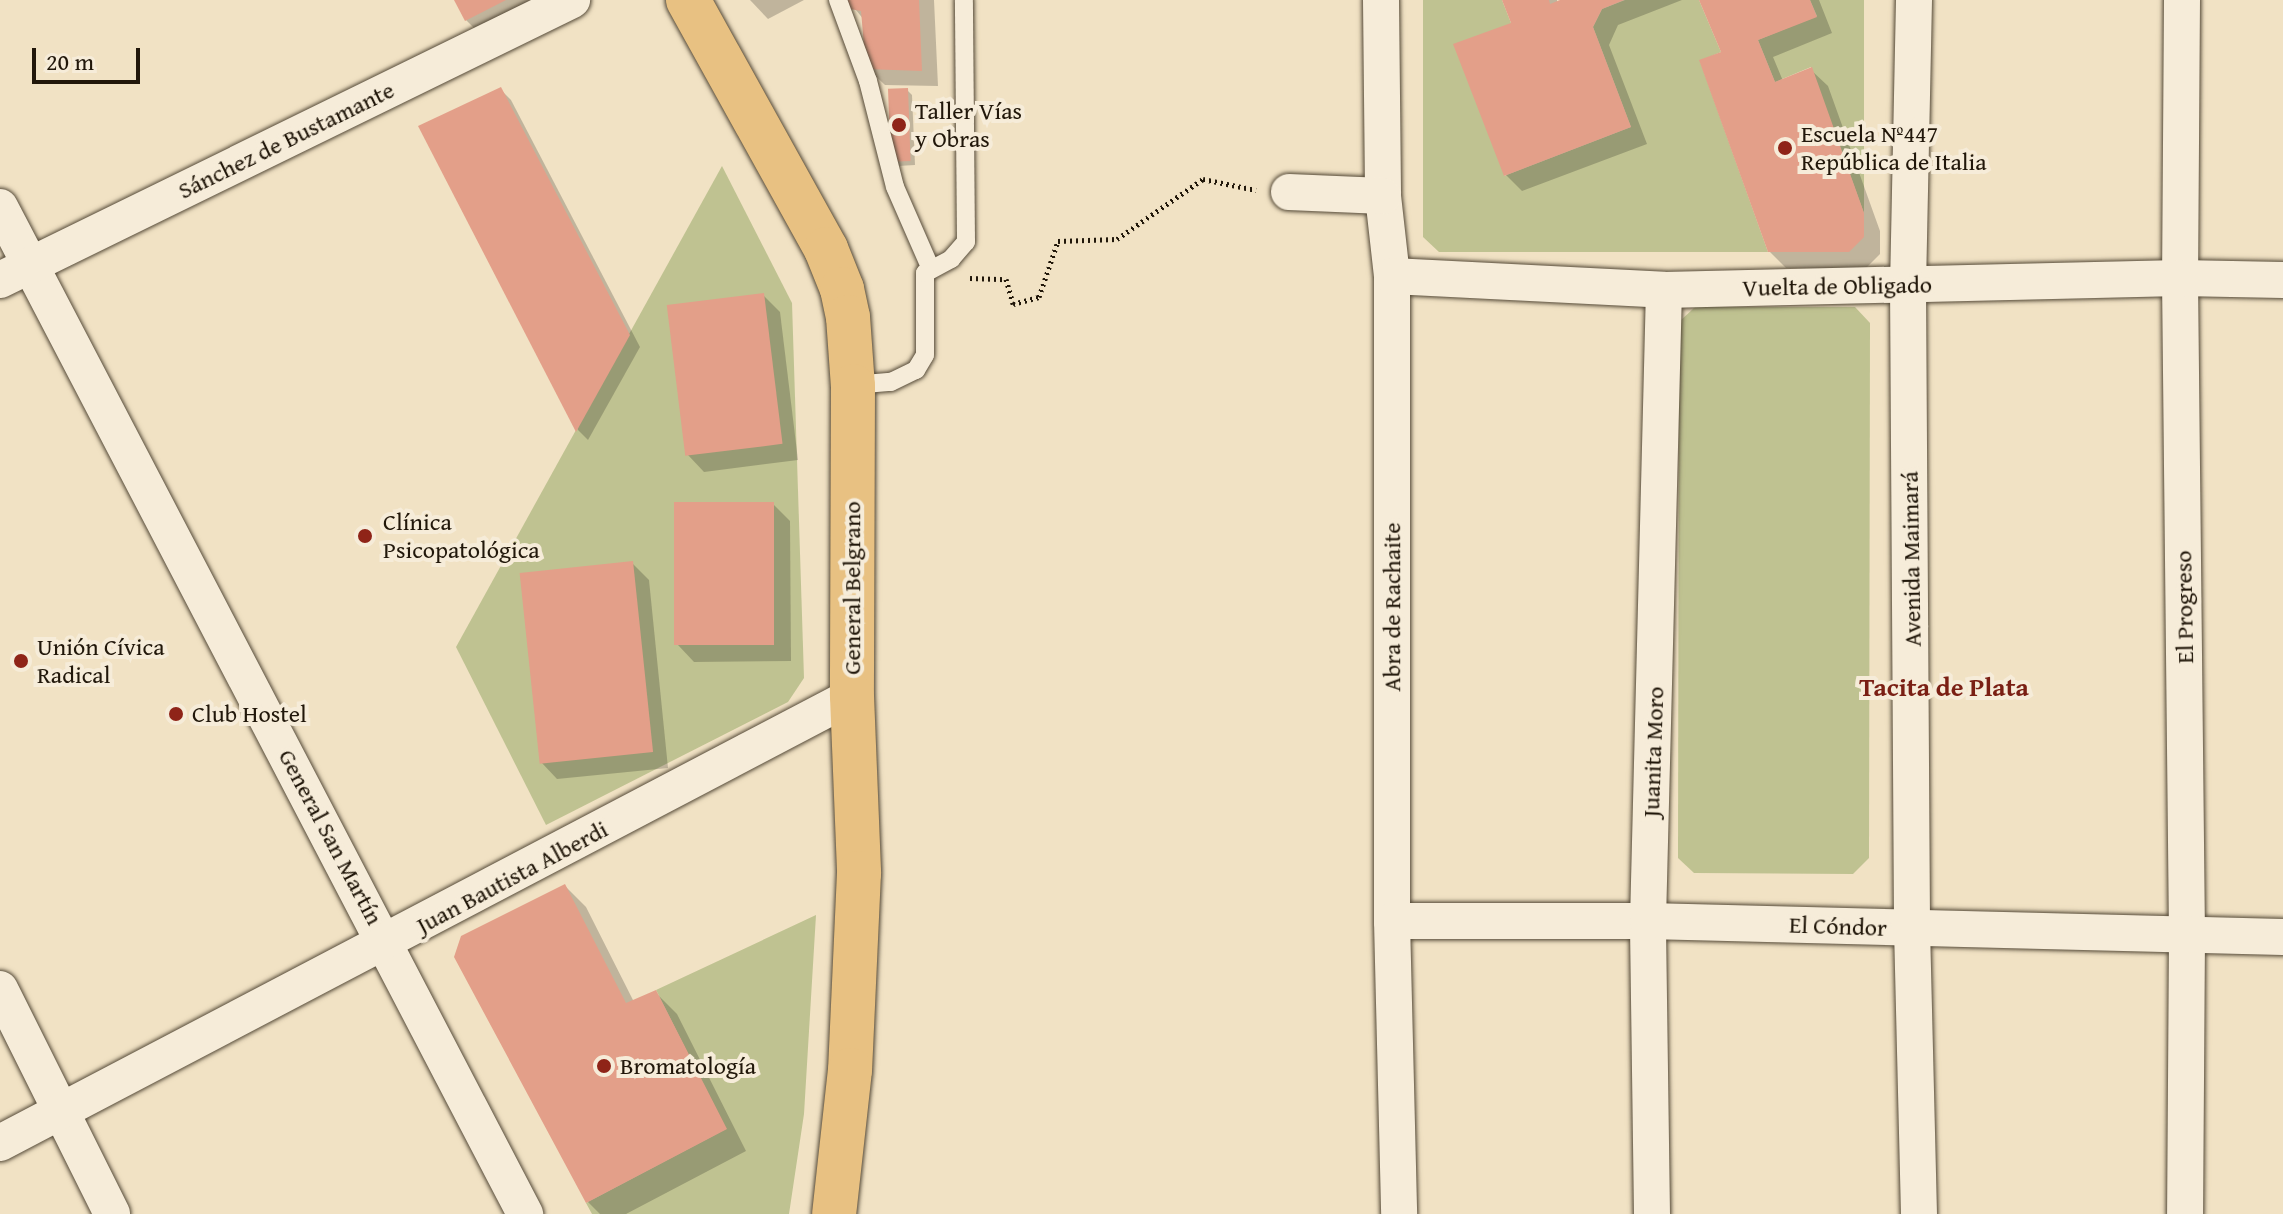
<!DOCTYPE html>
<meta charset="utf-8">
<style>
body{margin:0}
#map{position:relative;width:2283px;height:1214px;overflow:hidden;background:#f1e2c4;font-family:"Gentium Book Plus",serif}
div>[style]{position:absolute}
.green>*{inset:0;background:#bfc291}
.shadow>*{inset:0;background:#0003}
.building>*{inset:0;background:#e39f89;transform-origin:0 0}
.path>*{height:5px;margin-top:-2.5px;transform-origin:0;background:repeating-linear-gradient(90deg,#21170a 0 2px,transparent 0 6px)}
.roads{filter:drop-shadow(0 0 2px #554a38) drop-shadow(0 0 2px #554a38)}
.lane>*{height:18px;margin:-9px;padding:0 9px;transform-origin:9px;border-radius:9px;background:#f6ecd9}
.street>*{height:36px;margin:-18px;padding:0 18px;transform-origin:18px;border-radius:18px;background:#f6ecd9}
.primary>*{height:44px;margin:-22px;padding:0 22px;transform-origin:22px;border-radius:22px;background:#e8c182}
.dots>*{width:22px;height:22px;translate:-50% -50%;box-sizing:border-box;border:4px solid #f6ecd9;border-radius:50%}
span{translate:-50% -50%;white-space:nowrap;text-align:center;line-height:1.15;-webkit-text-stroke:8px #f6ecd9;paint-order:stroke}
.poi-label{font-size:24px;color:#21170a}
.left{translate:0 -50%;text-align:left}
.street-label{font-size:24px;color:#21170a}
.neighbourhood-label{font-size:26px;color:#7a1f14;font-weight:700}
.scale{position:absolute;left:32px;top:48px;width:108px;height:36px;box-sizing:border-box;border:4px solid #21170a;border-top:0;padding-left:10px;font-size:24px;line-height:28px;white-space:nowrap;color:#21170a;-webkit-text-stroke:6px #f6ecd9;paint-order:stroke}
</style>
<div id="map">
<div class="green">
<i style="clip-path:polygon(1423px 0,1502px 0,1511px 23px,1504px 176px,1631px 127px,1593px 27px,1602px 9px,1625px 0,1699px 0,1721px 52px,1700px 61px,1768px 252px,1439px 252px,1423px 237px)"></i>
<i style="clip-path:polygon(1810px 0,1864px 0,1864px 213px,1811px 67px,1775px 82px,1758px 40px,1817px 16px)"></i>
<i style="clip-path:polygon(722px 166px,792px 303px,804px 678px,788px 702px,546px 825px,456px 647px)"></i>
<i style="clip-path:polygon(1695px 307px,1855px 307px,1870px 323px,1869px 858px,1853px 874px,1694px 873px,1678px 858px,1679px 322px)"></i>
<i style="clip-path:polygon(816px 915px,804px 1114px,789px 1214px,592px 1214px,586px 1203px,726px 1129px,656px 990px)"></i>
</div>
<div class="shadow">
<i style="clip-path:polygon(457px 0,569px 0,477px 31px,466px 20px)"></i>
<i style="clip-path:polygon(750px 0,804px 0,768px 19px)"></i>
<i style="clip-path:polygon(848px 0,934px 0,938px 86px,885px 85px,868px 69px,864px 20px)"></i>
<i style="clip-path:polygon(1504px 0,1557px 0,1557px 3px,1566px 0,1682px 0,1618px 25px,1609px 45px,1647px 144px,1522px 191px,1506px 175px,1513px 25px)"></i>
<i style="clip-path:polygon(1701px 0,1819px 0,1832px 33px,1773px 57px,1783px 81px,1811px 70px,1828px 86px,1880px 231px,1880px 254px,1866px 268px,1786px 268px,1769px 251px,1724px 53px)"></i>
<i style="clip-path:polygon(500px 89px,511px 100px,640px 347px,588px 440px,578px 430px,421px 127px)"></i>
<i style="clip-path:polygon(907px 90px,912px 95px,915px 165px,898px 166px,893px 161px)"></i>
<i style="clip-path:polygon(763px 295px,780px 312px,798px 460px,704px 472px,688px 455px)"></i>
<i style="clip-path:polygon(773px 504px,790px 521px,791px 661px,694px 662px,678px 645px)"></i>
<i style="clip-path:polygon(632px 563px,649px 580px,668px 768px,557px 779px,541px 762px)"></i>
<i style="clip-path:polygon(565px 886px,586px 907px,634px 1002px,655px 992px,677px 1014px,746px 1151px,626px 1214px,600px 1214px,588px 1202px)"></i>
</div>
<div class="building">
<i style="clip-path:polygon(454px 0,506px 0,465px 21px)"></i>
<i style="clip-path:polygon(846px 0,919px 0,922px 71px,866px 69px,861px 11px,850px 9px)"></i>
<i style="clip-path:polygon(1502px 0,1549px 0,1550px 4px,1560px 0,1624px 0,1602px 9px,1593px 27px,1631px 127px,1504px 176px,1453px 44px,1511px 23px)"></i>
<i style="clip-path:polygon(1699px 0,1810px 0,1817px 17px,1758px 40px,1775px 82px,1812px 67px,1864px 213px,1864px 237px,1849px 252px,1768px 252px,1699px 60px,1721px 52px)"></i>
<i style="clip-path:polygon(501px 87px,630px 335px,576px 432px,418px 126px)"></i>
<i style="left:908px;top:88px;width:73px;height:20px;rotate:88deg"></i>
<i style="left:764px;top:293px;width:152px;height:98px;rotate:83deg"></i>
<i style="left:774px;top:502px;width:143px;height:100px;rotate:90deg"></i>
<i style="left:633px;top:561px;width:192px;height:114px;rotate:84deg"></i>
<i style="clip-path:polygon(565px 884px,626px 1003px,656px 990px,727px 1129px,586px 1203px,454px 957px,461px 936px)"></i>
</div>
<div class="path">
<i style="left:970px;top:278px;width:36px;rotate:2deg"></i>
<i style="left:1006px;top:279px;width:26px;rotate:74deg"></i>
<i style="left:1013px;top:304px;width:27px;rotate:-15deg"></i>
<i style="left:1039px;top:297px;width:59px;rotate:-71.3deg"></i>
<i style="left:1058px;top:241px;width:59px;rotate:-1.9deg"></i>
<i style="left:1117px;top:239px;width:105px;rotate:-34.9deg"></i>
<i style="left:1203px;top:179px;width:54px;rotate:11.7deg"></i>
</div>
<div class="roads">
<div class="lane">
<i style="left:838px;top:0;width:86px;rotate:69.7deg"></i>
<i style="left:868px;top:81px;width:109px;rotate:75.7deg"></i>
<i style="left:895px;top:187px;width:87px;rotate:66.4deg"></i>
<i style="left:853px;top:385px;width:38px;rotate:-5deg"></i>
<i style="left:891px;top:382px;width:28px;rotate:-26deg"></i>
<i style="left:916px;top:370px;width:17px;rotate:-59deg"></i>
<i style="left:925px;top:355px;width:82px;rotate:-90deg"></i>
<i style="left:925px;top:273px;width:30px;rotate:-28deg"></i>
<i style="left:951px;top:259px;width:23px;rotate:-49deg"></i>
<i style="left:966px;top:242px;width:242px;rotate:-90.5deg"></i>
</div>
<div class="street">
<i style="left:1381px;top:0;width:196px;rotate:89.4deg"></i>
<i style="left:1383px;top:196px;width:81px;rotate:83.6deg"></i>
<i style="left:1392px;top:276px;width:645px;rotate:90deg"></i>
<i style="left:1392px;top:921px;width:293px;rotate:88.6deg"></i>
<i style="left:1914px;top:0;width:285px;rotate:91.2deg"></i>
<i style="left:1908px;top:285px;width:643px;rotate:89.64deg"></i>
<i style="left:1912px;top:928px;width:286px;rotate:88.6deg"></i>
<i style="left:2182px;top:0;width:278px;rotate:90.4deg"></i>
<i style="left:2180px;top:278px;width:659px;rotate:89.39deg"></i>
<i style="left:2187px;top:937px;width:277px;rotate:90.4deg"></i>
<i style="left:1289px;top:192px;width:94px;rotate:2.4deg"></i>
<i style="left:0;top:207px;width:1136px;rotate:62.46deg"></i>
<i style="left:1392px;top:276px;width:272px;rotate:2.9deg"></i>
<i style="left:1664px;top:290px;width:516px;rotate:-1.33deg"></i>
<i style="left:2180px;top:278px;width:103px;rotate:1.1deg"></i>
<i style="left:0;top:280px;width:637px;rotate:-26.08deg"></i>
<i style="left:1392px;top:921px;width:256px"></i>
<i style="left:1648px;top:921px;width:635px;rotate:1.44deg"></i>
<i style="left:0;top:989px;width:251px;rotate:63.5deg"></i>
<i style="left:0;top:1143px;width:962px;rotate:-27.68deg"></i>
<i style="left:1652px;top:1214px;width:293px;rotate:-90.8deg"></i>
<i style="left:1648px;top:921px;width:631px;rotate:-88.55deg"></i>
</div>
<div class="primary">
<i style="left:688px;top:0;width:285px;rotate:61deg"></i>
<i style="left:826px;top:249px;width:43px;rotate:68.2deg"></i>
<i style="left:842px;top:289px;width:29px;rotate:78deg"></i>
<i style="left:848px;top:317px;width:69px;rotate:85.9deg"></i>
<i style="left:853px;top:386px;width:310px;rotate:90.2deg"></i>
<i style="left:852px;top:696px;width:177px;rotate:87.7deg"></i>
<i style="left:859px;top:873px;width:197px;rotate:92.6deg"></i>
<i style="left:850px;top:1070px;width:145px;rotate:96.3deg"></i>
</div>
</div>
<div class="dots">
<i style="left:899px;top:125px;background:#8f2418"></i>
<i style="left:1785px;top:148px;background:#8f2418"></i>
<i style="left:365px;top:536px;background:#8f2418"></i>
<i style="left:21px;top:661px;background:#8f2418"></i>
<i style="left:176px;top:714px;background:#8f2418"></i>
<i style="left:604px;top:1066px;background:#8f2418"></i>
</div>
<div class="poi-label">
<span class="left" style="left:915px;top:125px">Taller Vías<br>y Obras</span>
<span class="left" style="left:1801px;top:148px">Escuela Nº447<br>República de Italia</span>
<span class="left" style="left:383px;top:536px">Clínica<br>Psicopatológica</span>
<span class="left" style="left:37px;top:661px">Unión Cívica<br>Radical</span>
<span class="left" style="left:192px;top:714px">Club Hostel</span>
<span class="left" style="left:620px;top:1066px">Bromatología</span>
</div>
<div class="street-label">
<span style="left:286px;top:140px;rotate:-26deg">Sánchez de Bustamante</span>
<span style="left:1837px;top:286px;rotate:-1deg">Vuelta de Obligado</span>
<span style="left:1911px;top:559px;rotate:-91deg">Avenida Maimará</span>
<span style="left:852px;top:588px;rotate:-90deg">General Belgrano</span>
<span style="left:1392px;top:607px;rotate:-90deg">Abra de Rachaite</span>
<span style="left:2184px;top:607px;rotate:-91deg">El Progreso</span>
<span style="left:1653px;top:752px;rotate:-88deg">Juanita Moro</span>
<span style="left:331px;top:837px;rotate:62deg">General San Martín</span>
<span style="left:512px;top:877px;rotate:-28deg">Juan Bautista Alberdi</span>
<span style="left:1838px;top:926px;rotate:2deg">El Cóndor</span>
</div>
<div class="neighbourhood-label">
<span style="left:1944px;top:687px">Tacita de Plata</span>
</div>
<div class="scale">20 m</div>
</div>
